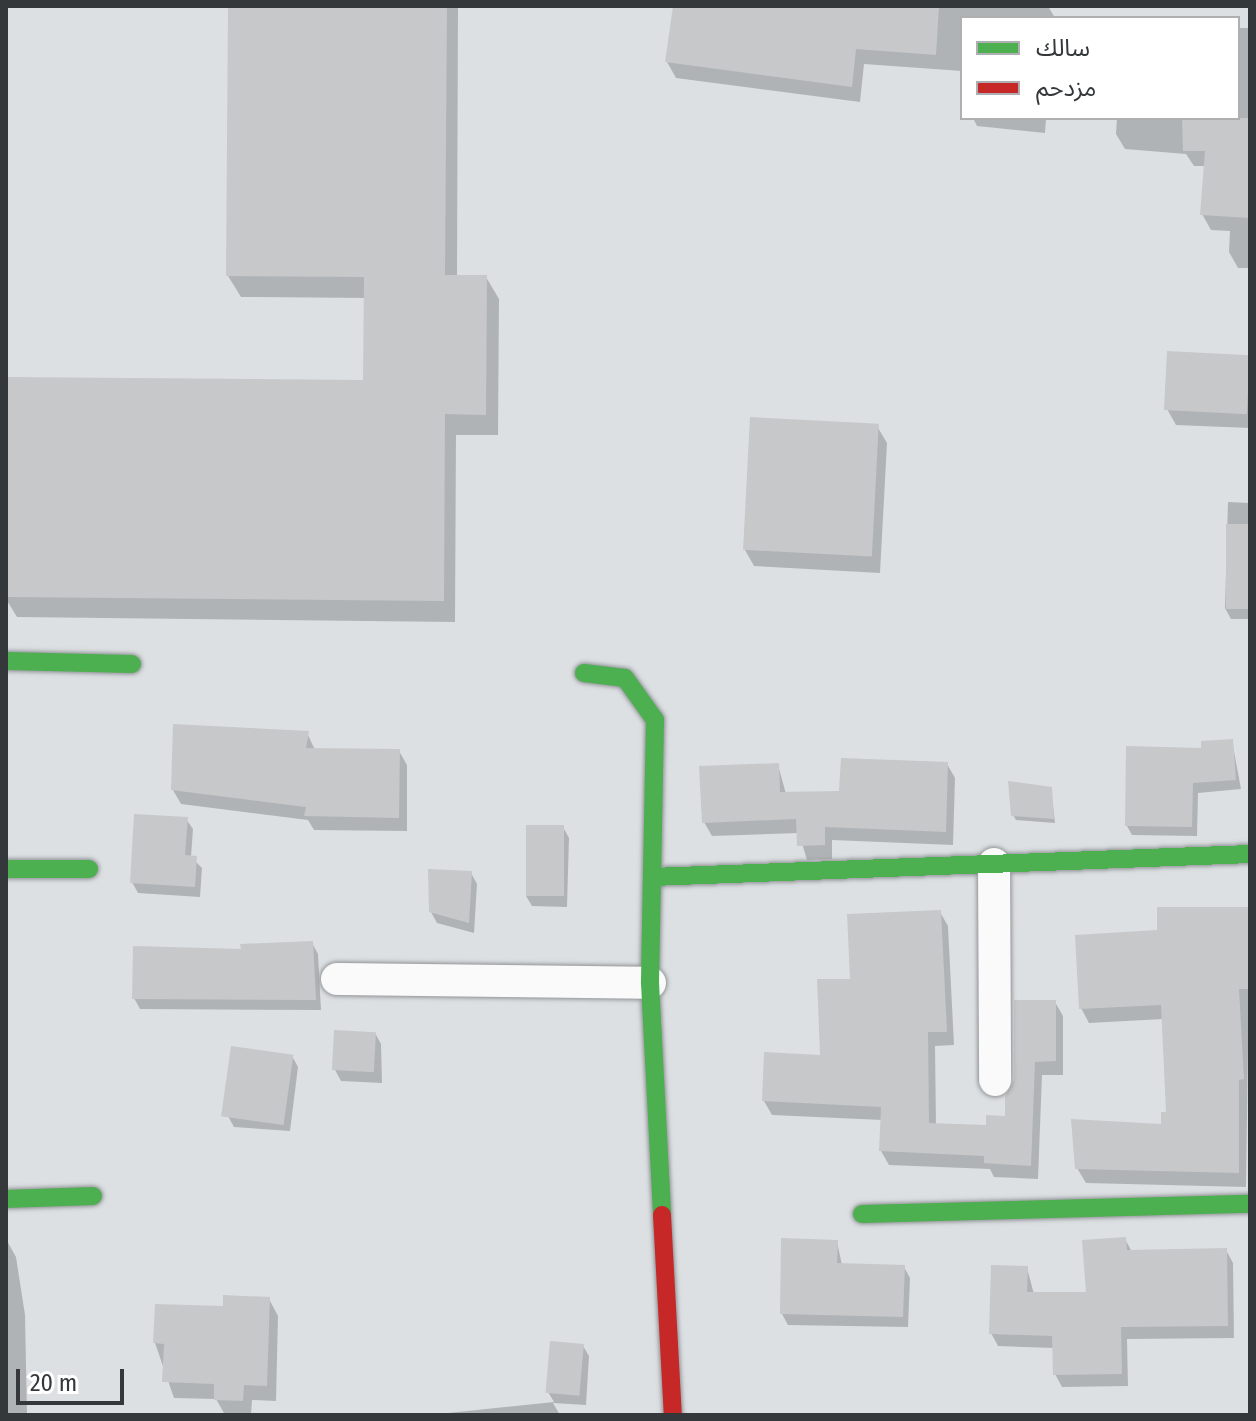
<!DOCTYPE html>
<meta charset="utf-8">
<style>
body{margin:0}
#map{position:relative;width:1256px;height:1421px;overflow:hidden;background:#dde0e3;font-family:"Fira Sans Condensed","Noto Sans Arabic",sans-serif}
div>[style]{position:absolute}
.shadow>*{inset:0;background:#0003}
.building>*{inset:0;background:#c6c8ca;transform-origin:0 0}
.roads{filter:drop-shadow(0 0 2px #929597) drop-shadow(0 0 2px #929597)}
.street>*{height:32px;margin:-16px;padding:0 16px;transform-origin:16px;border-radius:16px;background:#fafafb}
.fast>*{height:18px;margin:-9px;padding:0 9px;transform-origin:9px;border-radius:9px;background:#4caf50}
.jam>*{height:18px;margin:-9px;padding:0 9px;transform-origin:9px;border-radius:9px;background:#c62828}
span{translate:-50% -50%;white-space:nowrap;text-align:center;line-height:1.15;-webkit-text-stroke:7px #fff;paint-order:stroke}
.frame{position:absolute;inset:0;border:8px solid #35383a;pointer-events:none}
.legend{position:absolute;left:960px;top:16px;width:280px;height:104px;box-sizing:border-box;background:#fff;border:2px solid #aeafb0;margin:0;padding:10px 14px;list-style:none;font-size:24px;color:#35383a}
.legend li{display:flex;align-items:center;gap:16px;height:40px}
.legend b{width:40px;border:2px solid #aeafb0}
.scale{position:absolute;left:16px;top:1369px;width:108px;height:36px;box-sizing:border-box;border:4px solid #35383a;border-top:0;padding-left:10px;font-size:24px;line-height:28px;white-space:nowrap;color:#35383a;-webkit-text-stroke:6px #fff;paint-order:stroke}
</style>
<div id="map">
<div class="shadow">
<i style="clip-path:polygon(230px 6px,458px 6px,457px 277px,486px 277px,499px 299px,498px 435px,456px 435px,455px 622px,17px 617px,6px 599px,6px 379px,365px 382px,366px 298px,241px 297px,228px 276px)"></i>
<i style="clip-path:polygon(675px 6px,1048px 6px,1055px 18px,962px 18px,962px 71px,864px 64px,860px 102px,676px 78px,667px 62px)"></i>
<i style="clip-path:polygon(1238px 28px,1250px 28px,1250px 268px,1238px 268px,1229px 252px,1230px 231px,1211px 230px,1202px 214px,1206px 166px,1194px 166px,1186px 154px,1125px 149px,1116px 134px,1117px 118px,1238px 118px)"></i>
<i style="clip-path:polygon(973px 118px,1046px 118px,1045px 133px,977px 126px)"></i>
<i style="clip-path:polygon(1250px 357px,1250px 428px,1176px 425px,1167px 409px)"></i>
<i style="clip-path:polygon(877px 426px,887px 443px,880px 573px,754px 566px,745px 550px)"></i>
<i style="clip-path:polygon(1228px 502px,1250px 503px,1250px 619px,1231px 619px,1225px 608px)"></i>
<i style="clip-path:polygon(307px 733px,315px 750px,399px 751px,407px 765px,407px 831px,314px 830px,308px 820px,181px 804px,173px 790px)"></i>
<i style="clip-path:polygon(1232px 741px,1241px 789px,1198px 793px,1197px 836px,1132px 835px,1127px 826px)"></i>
<i style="clip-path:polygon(947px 764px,955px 778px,953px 845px,832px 840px,832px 859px,807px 860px,799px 833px,712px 836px,704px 822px,778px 765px,786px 794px,841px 793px)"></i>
<i style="clip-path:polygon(1051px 789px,1055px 823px,1016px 820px,1013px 815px)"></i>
<i style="clip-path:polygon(186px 819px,193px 829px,191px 857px,202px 868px,200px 897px,138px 893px,132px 882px)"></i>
<i style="clip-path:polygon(563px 827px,569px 838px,567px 907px,532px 906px,526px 896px)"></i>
<i style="clip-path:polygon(471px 873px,477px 884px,474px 933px,437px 923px,431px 912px)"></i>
<i style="clip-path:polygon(1250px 909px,1246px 1187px,1086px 1183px,1077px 1168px,1163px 1126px,1168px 1114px,1163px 1019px,1089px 1023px,1081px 1008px,1159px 932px)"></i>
<i style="clip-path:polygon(940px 912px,948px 926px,954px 1045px,935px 1046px,936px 1125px,988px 1127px,1007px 1118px,1055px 1002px,1063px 1016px,1063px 1075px,1042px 1075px,1038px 1179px,994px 1177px,990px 1169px,889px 1165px,881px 1151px,882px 1120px,772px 1115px,764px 1101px,822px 1057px,852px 980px)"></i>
<i style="clip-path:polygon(312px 943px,318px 954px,321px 1010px,140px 1009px,134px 998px,243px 951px)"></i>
<i style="clip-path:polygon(375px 1033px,381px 1044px,382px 1083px,341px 1081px,335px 1070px)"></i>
<i style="clip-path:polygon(292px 1056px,298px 1067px,290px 1131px,234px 1127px,228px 1116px)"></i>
<i style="clip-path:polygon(6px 1239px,16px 1257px,25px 1315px,27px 1415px,6px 1415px)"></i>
<i style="clip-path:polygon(1125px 1239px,1132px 1252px,1226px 1250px,1233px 1263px,1234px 1338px,1127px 1339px,1128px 1386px,1062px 1387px,1055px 1374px,1054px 1348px,998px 1346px,991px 1333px,1027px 1268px,1034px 1294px,1088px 1294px)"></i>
<i style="clip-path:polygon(837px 1242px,842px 1265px,904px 1267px,910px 1278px,908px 1327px,788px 1325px,782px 1314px)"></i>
<i style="clip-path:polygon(269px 1299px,278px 1316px,276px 1401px,252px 1400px,251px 1415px,225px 1415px,216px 1399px,174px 1398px,155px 1343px,225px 1308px)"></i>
<i style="clip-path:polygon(583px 1346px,589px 1356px,586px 1405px,553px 1403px,560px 1415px,429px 1415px,554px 1402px,548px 1392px)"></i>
</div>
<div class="building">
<i style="clip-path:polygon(228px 6px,447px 6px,445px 275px,487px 275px,486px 415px,445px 414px,444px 601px,6px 597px,6px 377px,363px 380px,364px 277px,226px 276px)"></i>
<i style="clip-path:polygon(673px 6px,939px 6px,936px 55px,856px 49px,852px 87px,665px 62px)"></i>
<i style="clip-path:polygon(1182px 118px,1250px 118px,1250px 218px,1200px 215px,1205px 151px,1183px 151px)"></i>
<i style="left:1167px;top:351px;width:83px;height:59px;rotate:3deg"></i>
<i style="left:750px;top:417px;width:129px;height:133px;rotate:3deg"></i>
<i style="left:1226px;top:524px;width:24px;height:85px"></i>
<i style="clip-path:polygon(173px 724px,309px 731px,306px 748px,400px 749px,399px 818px,304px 816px,306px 807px,171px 790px)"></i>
<i style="clip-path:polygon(1233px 739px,1236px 780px,1193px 783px,1192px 827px,1125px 826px,1126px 746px,1201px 748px,1201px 741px)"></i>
<i style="clip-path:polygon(841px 758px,948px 762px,946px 832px,825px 827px,825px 845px,797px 846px,796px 819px,702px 823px,699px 766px,779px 763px,780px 792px,839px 791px)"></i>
<i style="clip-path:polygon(1008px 781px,1052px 787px,1054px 819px,1011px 816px)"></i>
<i style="clip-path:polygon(134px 814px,188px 817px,185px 855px,197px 856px,195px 887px,130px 883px)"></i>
<i style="left:526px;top:825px;width:38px;height:71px"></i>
<i style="clip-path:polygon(428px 869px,472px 871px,469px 923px,429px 912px)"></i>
<i style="clip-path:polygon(1157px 907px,1250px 907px,1250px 989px,1239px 989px,1244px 1079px,1239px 1080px,1239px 1173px,1075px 1169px,1071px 1119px,1161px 1124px,1161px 1112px,1166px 1112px,1161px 1005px,1079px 1009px,1075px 935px,1157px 930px)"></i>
<i style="clip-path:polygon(941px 910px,947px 1032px,928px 1032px,929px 1123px,986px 1125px,986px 1115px,1005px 1116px,1005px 1096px,1014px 1080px,1014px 1000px,1056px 1000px,1056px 1061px,1035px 1062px,1031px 1166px,984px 1163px,984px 1156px,879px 1151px,881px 1107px,762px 1101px,764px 1052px,820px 1055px,817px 979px,850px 979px,847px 914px)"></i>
<i style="clip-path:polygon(313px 941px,316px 1000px,132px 999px,133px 946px,241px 949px,240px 944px)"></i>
<i style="left:334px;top:1030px;width:42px;height:40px;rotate:3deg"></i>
<i style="left:231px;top:1046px;width:63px;height:71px;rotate:8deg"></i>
<i style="clip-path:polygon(1126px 1237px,1127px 1250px,1227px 1248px,1228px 1326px,1121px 1327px,1122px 1374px,1053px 1375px,1052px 1336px,989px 1334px,991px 1265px,1028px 1266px,1027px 1292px,1086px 1292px,1082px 1240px)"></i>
<i style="clip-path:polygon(781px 1238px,838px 1240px,837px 1263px,905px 1265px,903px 1317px,780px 1314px)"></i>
<i style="clip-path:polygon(223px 1295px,270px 1297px,267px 1386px,244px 1385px,243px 1401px,214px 1400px,214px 1384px,162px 1382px,164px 1344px,153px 1343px,155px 1304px,223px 1306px)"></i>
<i style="left:550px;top:1341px;width:34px;height:52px;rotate:5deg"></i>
</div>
<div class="roads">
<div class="street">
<i style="left:994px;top:864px;width:216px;rotate:89.7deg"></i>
<i style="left:337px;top:979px;width:313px;rotate:0.7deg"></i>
</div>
<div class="fast">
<i style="left:6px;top:661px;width:126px;rotate:1.4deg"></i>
<i style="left:584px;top:673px;width:41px;rotate:7deg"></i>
<i style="left:625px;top:678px;width:52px;rotate:54.5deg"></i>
<i style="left:655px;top:720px;width:263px;rotate:91.1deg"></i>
<i style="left:650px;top:983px;width:232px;rotate:87deg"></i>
<i style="left:6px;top:869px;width:83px"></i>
<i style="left:652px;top:877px;width:598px;rotate:-2.2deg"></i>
<i style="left:6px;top:1199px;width:87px;rotate:-2deg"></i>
<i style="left:862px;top:1214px;width:388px;rotate:-1.5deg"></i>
</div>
<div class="jam">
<i style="left:662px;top:1215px;width:200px;rotate:86.9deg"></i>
</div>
</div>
<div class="frame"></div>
<ul class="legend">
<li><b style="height:10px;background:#4caf50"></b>سالك</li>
<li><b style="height:10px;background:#c62828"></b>مزدحم</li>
</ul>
<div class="scale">20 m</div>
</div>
